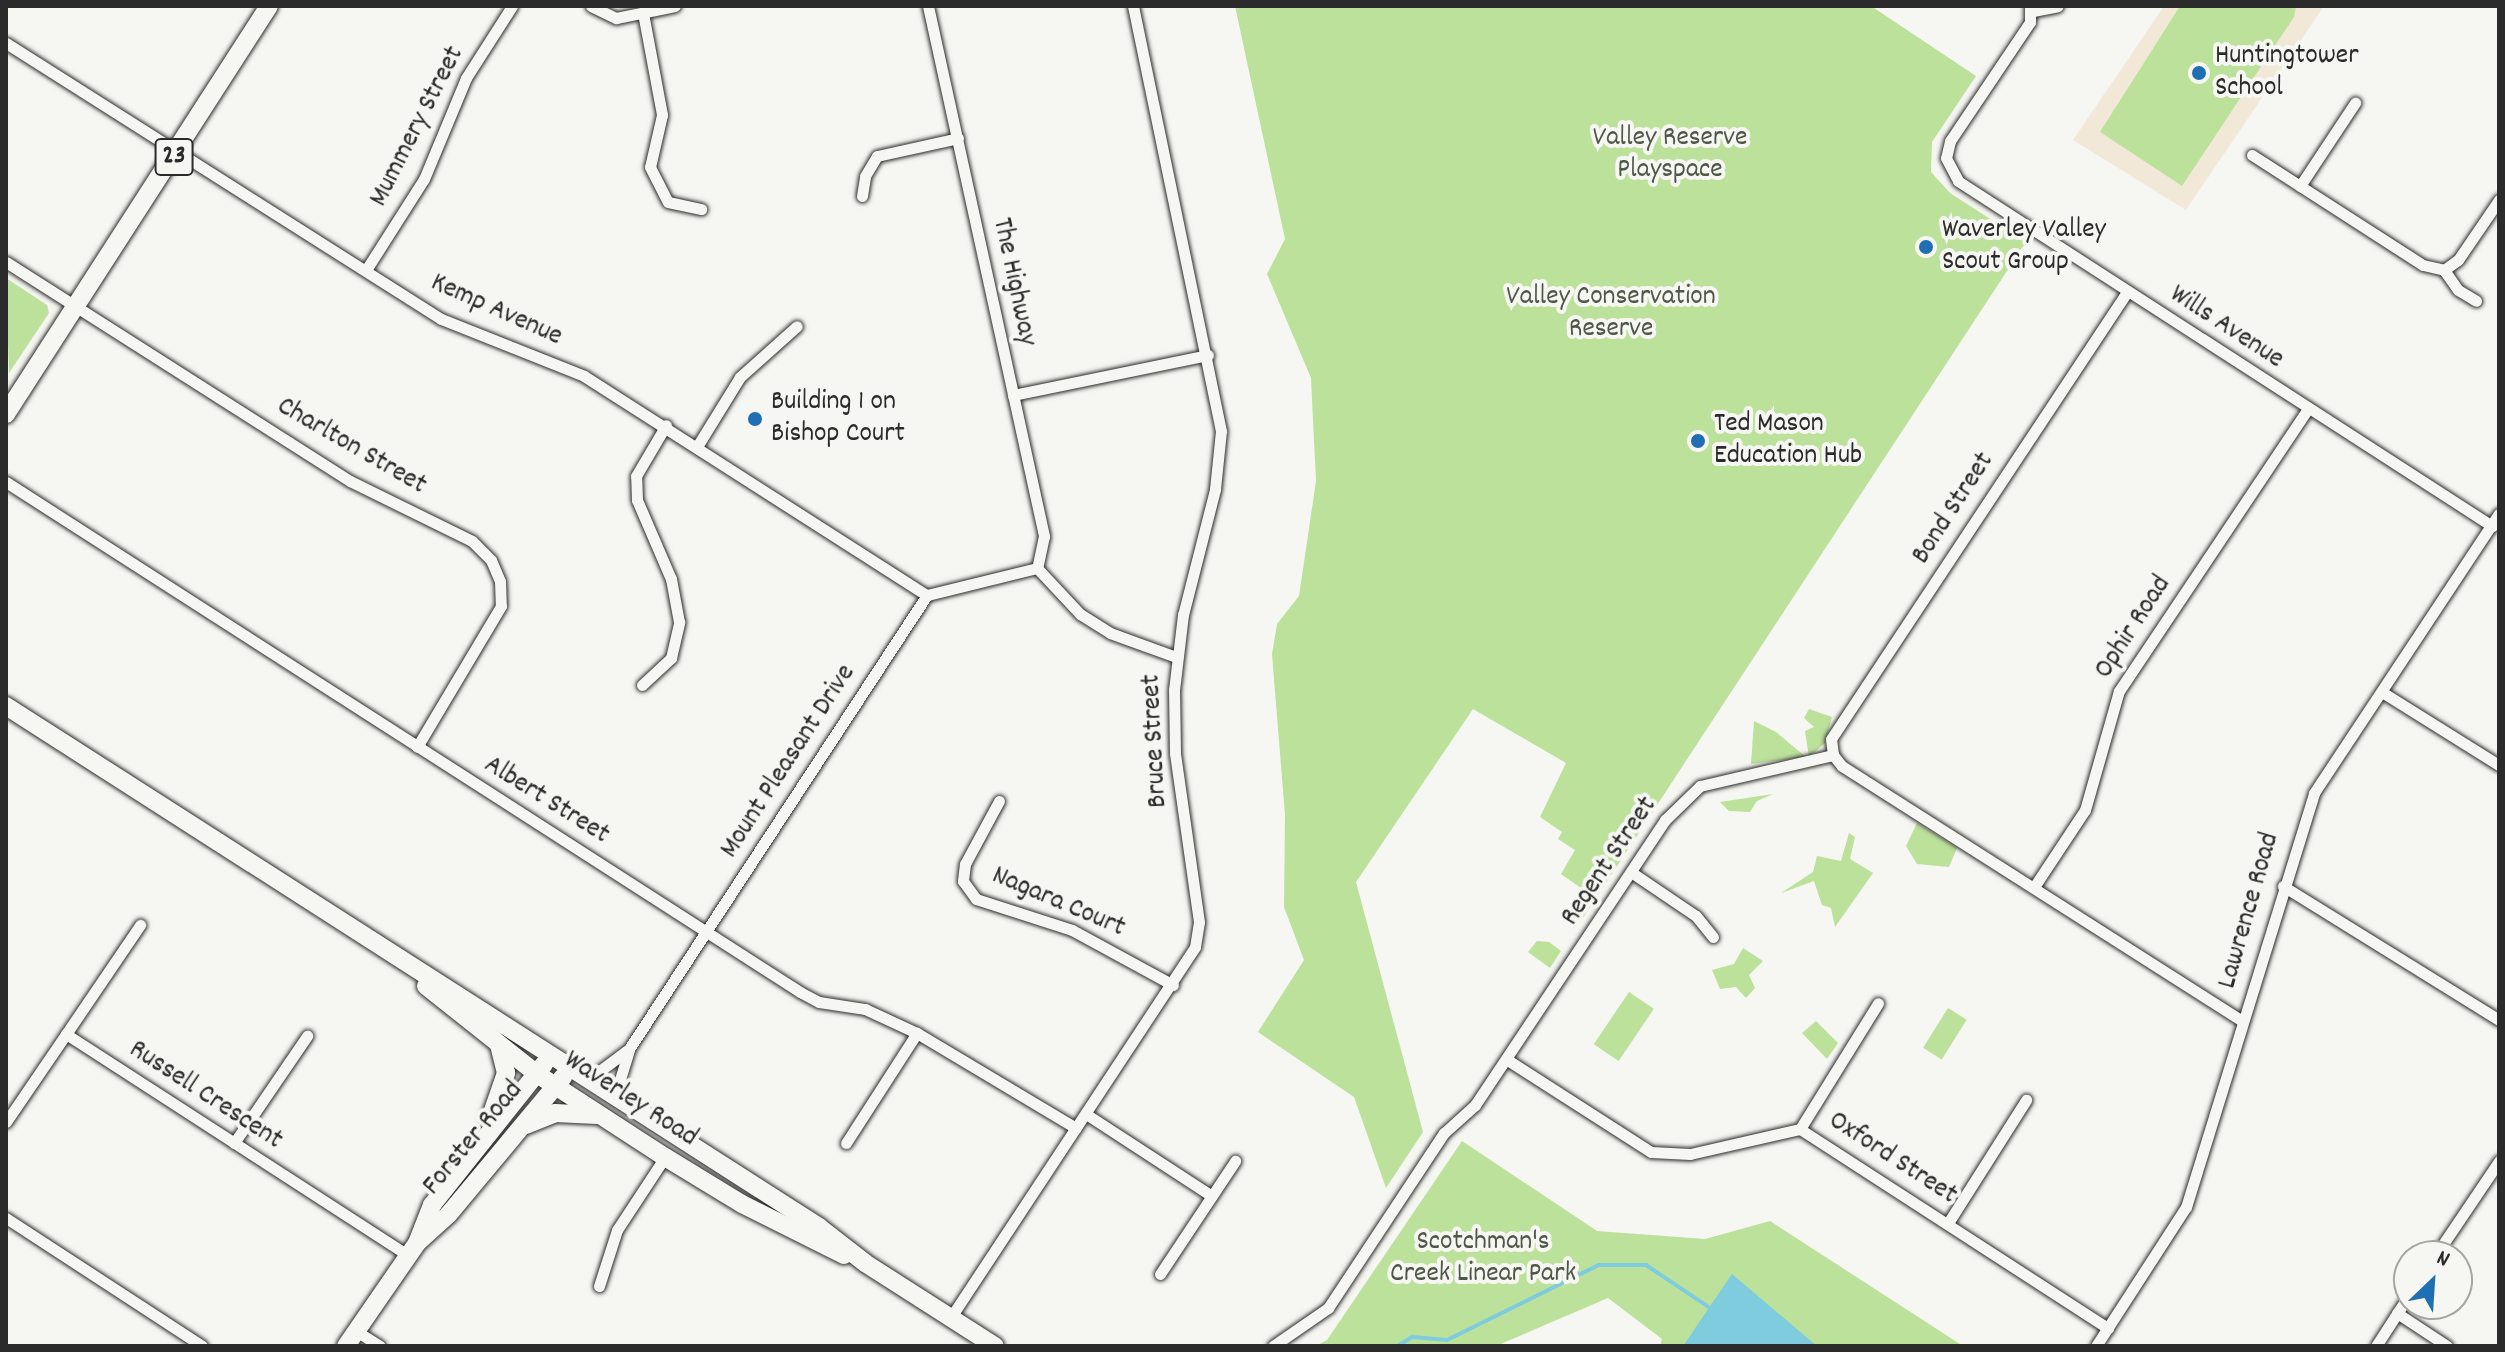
<!DOCTYPE html>
<style>
body{margin:0}
#map{position:relative;width:2505px;height:1352px;overflow:hidden;background:#f6f6f2;font-family:Dekko,sans-serif}
div>[style]{position:absolute}
.built>*{inset:0;background:#f2e8d8}
.green>*{inset:0;background:#bce19b;transform-origin:0 0}
.water>*{inset:0;background:#80ccdf}
.stream>*{height:4px;margin:-2px;padding:0 2px;transform-origin:2px;border-radius:2px;background:#80ccdf}
.roads{filter:drop-shadow(0 0 2px #2b2b2b) drop-shadow(0 0 2px #2b2b2b)}
.street>*{height:11px;margin:-5.5px;padding:0 5.5px;transform-origin:5.5px;border-radius:5.5px;background:#f6f6f2}
.primary>*{height:18px;margin:-9px;padding:0 9px;transform-origin:9px;border-radius:9px;background:#f6f6f2}
.dots>*{width:22px;height:22px;translate:-50% -50%;box-sizing:border-box;border:4px solid #f6f6f2;border-radius:50%}
span{translate:-50% -50%;white-space:nowrap;text-align:center;line-height:1.15;-webkit-text-stroke:8px #f6f6f2;paint-order:stroke}
.shield-label span{padding:2px 6px;background:#f6f6f2;border:2px solid;border-radius:6px;-webkit-text-stroke-width:0}
.shield-label{font-size:26px;color:#2b2b2b;font-weight:700}
.poi-label{font-size:28px;color:#2b2b2b}
.left{translate:0 -50%;text-align:left}
.street-label{font-size:28px;color:#2b2b2b}
.park-label{font-size:28px;color:#4f5847}
.frame{position:absolute;inset:0;border:8px solid #2b2b2b;pointer-events:none}
.north{position:absolute;left:2393px;top:1240px;width:80px;height:80px;box-sizing:border-box;background:#f6f6f2;border:2px solid #a5a5a2;border-radius:50%;rotate:25deg;font-size:22px;font-weight:700;line-height:32px;text-align:center;color:#2b2b2b}
.north::after{content:'';display:block;margin:auto;width:28px;height:36px;background:#1f6fb2;clip-path:polygon(50% 0,100% 100%,50% 72%,0 100%)}
</style>
<div id="map">
<div class="built">
<i style="clip-path:polygon(2164px 6px,2324px 6px,2186px 210px,2073px 140px)"></i>
</div>
<div class="green">
<i style="clip-path:polygon(1235px 6px,1871px 6px,1976px 76px,1932px 142px,1931px 172px,1950px 193px,2026px 242px,1583px 918px,1570px 908px,1581px 888px,1561px 874px,1575px 850px,1558px 839px,1562px 832px,1540px 817px,1566px 763px,1473px 709px,1356px 882px,1423px 1132px,1386px 1188px,1354px 1097px,1258px 1032px,1304px 960px,1284px 907px,1285px 815px,1272px 654px,1277px 624px,1299px 596px,1316px 481px,1311px 378px,1267px 274px,1285px 239px)"></i>
<i style="clip-path:polygon(2180px 6px,2296px 6px,2294px 17px,2182px 186px,2100px 132px)"></i>
<i style="clip-path:polygon(6px 278px,47px 305px,49px 313px,9px 373px)"></i>
<i style="clip-path:polygon(1809px 709px,1832px 717px,1825px 743px,1809px 757px,1805px 731px,1814px 727px,1804px 718px)"></i>
<i style="clip-path:polygon(1754px 721px,1776px 732px,1806px 757px,1751px 764px)"></i>
<i style="clip-path:polygon(1773px 794px,1757px 801px,1750px 812px,1729px 811px,1720px 802px)"></i>
<i style="clip-path:polygon(1917px 823px,1957px 848px,1949px 867px,1917px 864px,1906px 846px)"></i>
<i style="clip-path:polygon(1849px 833px,1855px 837px,1850px 859px,1873px 873px,1835px 927px,1831px 908px,1822px 905px,1814px 881px,1781px 893px,1813px 872px,1817px 856px,1841px 861px)"></i>
<i style="clip-path:polygon(1537px 941px,1549px 942px,1561px 951px,1550px 968px,1528px 952px)"></i>
<i style="clip-path:polygon(1743px 948px,1763px 961px,1749px 975px,1755px 988px,1746px 998px,1736px 987px,1720px 989px,1712px 970px,1734px 964px)"></i>
<i style="left:1629px;top:992px;width:30px;height:63px;rotate:34deg"></i>
<i style="left:1948px;top:1008px;width:22px;height:47px;rotate:32deg"></i>
<i style="clip-path:polygon(1816px 1021px,1838px 1043px,1827px 1059px,1802px 1033px)"></i>
<i style="clip-path:polygon(1462px 1141px,1597px 1231px,1705px 1239px,1770px 1221px,1963px 1346px,1660px 1346px,1662px 1339px,1608px 1298px,1496px 1346px,1316px 1346px,1327px 1340px)"></i>
</div>
<div class="water">
<i style="clip-path:polygon(1732px 1274px,1817px 1346px,1683px 1346px)"></i>
</div>
<div class="stream">
<i style="left:1398px;top:1346px;width:17px;rotate:-33deg"></i>
<i style="left:1412px;top:1337px;width:35px;rotate:5deg"></i>
<i style="left:1447px;top:1340px;width:169px;rotate:-26.3deg"></i>
<i style="left:1599px;top:1265px;width:47px"></i>
<i style="left:1646px;top:1265px;width:77px;rotate:33.9deg"></i>
</div>
<div class="roads">
<div class="street">
<i style="left:591px;top:6px;width:28px;rotate:26deg"></i>
<i style="left:616px;top:18px;width:60px;rotate:-11.5deg"></i>
<i style="left:928px;top:6px;width:543px;rotate:77.65deg"></i>
<i style="left:1044px;top:536px;width:33px;rotate:102deg"></i>
<i style="left:2030px;top:6px;width:16px;rotate:90deg"></i>
<i style="left:2030px;top:22px;width:143px;rotate:123.9deg"></i>
<i style="left:1950px;top:141px;width:17px;rotate:103deg"></i>
<i style="left:1946px;top:158px;width:26px;rotate:62deg"></i>
<i style="left:1958px;top:181px;width:636px;rotate:32.87deg"></i>
<i style="left:2033px;top:11px;width:25px;rotate:-11deg"></i>
<i style="left:643px;top:13px;width:104px;rotate:79.4deg"></i>
<i style="left:662px;top:115px;width:53px;rotate:103deg"></i>
<i style="left:650px;top:167px;width:39px;rotate:63deg"></i>
<i style="left:668px;top:202px;width:34px;rotate:12deg"></i>
<i style="left:6px;top:43px;width:515px;rotate:32.39deg"></i>
<i style="left:441px;top:319px;width:154px;rotate:21.7deg"></i>
<i style="left:584px;top:376px;width:407px;rotate:32.6deg"></i>
<i style="left:2252px;top:155px;width:203px;rotate:32.8deg"></i>
<i style="left:2423px;top:265px;width:22px;rotate:13deg"></i>
<i style="left:2444px;top:270px;width:17px;rotate:-36deg"></i>
<i style="left:2458px;top:260px;width:73px;rotate:-55.7deg"></i>
<i style="left:2300px;top:186px;width:100px;rotate:-56.5deg"></i>
<i style="left:862px;top:196px;width:20px;rotate:-81deg"></i>
<i style="left:865px;top:176px;width:23px;rotate:-59deg"></i>
<i style="left:877px;top:156px;width:83px;rotate:-12.5deg"></i>
<i style="left:6px;top:262px;width:408px;rotate:32.5deg"></i>
<i style="left:350px;top:481px;width:136px;rotate:26.2deg"></i>
<i style="left:472px;top:541px;width:27px;rotate:45deg"></i>
<i style="left:491px;top:560px;width:23px;rotate:67deg"></i>
<i style="left:500px;top:581px;width:25px;rotate:88deg"></i>
<i style="left:501px;top:606px;width:164px;rotate:120.8deg"></i>
<i style="left:366px;top:270px;width:108px;rotate:-57.5deg"></i>
<i style="left:424px;top:179px;width:109px;rotate:-67.4deg"></i>
<i style="left:466px;top:78px;width:85px;rotate:-57.4deg"></i>
<i style="left:2444px;top:270px;width:24px;rotate:55deg"></i>
<i style="left:2458px;top:290px;width:21px;rotate:31deg"></i>
<i style="left:1013px;top:395px;width:199px;rotate:-11.6deg"></i>
<i style="left:698px;top:445px;width:80px;rotate:-58.3deg"></i>
<i style="left:740px;top:377px;width:76px;rotate:-41.8deg"></i>
<i style="left:6px;top:482px;width:944px;rotate:32.71deg"></i>
<i style="left:800px;top:992px;width:21px;rotate:28deg"></i>
<i style="left:819px;top:1002px;width:47px;rotate:8.7deg"></i>
<i style="left:865px;top:1009px;width:57px;rotate:24.8deg"></i>
<i style="left:917px;top:1033px;width:185px;rotate:30.9deg"></i>
<i style="left:1037px;top:568px;width:63px;rotate:46.9deg"></i>
<i style="left:1080px;top:614px;width:36px;rotate:32deg"></i>
<i style="left:1110px;top:633px;width:70px;rotate:20deg"></i>
<i style="left:642px;top:685px;width:40px;rotate:-43deg"></i>
<i style="left:671px;top:658px;width:37px;rotate:-77deg"></i>
<i style="left:679px;top:622px;width:44px;rotate:-100.5deg"></i>
<i style="left:671px;top:579px;width:86px;rotate:-113.3deg"></i>
<i style="left:637px;top:500px;width:24px;rotate:-92deg"></i>
<i style="left:636px;top:476px;width:59px;rotate:-59.5deg"></i>
<i style="left:2382px;top:692px;width:138px;rotate:32deg"></i>
<i style="left:1833px;top:755px;width:16px;rotate:-97deg"></i>
<i style="left:1831px;top:739px;width:536px;rotate:-56.49deg"></i>
<i style="left:999px;top:801px;width:72px;rotate:118.4deg"></i>
<i style="left:965px;top:864px;width:17px;rotate:97deg"></i>
<i style="left:963px;top:881px;width:22px;rotate:54deg"></i>
<i style="left:976px;top:899px;width:101px;rotate:17.9deg"></i>
<i style="left:1072px;top:930px;width:115px;rotate:28.6deg"></i>
<i style="left:1631px;top:872px;width:78px;rotate:34.1deg"></i>
<i style="left:1696px;top:916px;width:27px;rotate:51deg"></i>
<i style="left:2283px;top:886px;width:254px;rotate:31.8deg"></i>
<i style="left:2034px;top:887px;width:92px;rotate:-56.5deg"></i>
<i style="left:2085px;top:810px;width:124px;rotate:-74.1deg"></i>
<i style="left:2119px;top:691px;width:338px;rotate:-56.2deg"></i>
<i style="left:66px;top:1034px;width:132px;rotate:-55.8deg"></i>
<i style="left:1506px;top:1059px;width:172px;rotate:32.7deg"></i>
<i style="left:1651px;top:1152px;width:39px;rotate:3deg"></i>
<i style="left:1690px;top:1154px;width:113px;rotate:-12.8deg"></i>
<i style="left:1800px;top:1129px;width:367px;rotate:32.9deg"></i>
<i style="left:589px;top:1079px;width:50px;rotate:-36.9deg"></i>
<i style="left:629px;top:1049px;width:543px;rotate:-56.72deg"></i>
<i style="left:927px;top:595px;width:113px;rotate:-13.8deg"></i>
<i style="left:622px;top:1101px;width:16px;rotate:-105deg"></i>
<i style="left:618px;top:1086px;width:38px;rotate:-73deg"></i>
<i style="left:1086px;top:1114px;width:150px;rotate:33.1deg"></i>
<i style="left:6px;top:1122px;width:107px;rotate:-55.7deg"></i>
<i style="left:66px;top:1034px;width:407px;rotate:32.9deg"></i>
<i style="left:1800px;top:1129px;width:148px;rotate:-58.2deg"></i>
<i style="left:234px;top:1143px;width:130px;rotate:-55.7deg"></i>
<i style="left:846px;top:1143px;width:131px;rotate:-57.2deg"></i>
<i style="left:6px;top:1218px;width:234px;rotate:33.1deg"></i>
<i style="left:1948px;top:1223px;width:146px;rotate:-57.6deg"></i>
<i style="left:2435px;top:1256px;width:115px;rotate:-56deg"></i>
<i style="left:1160px;top:1274px;width:136px;rotate:-56.4deg"></i>
<i style="left:599px;top:1286px;width:59px;rotate:-72.2deg"></i>
<i style="left:617px;top:1230px;width:87px;rotate:-56.7deg"></i>
<i style="left:2397px;top:1313px;width:60px;rotate:33.4deg"></i>
<i style="left:951px;top:1317px;width:443px;rotate:-56.6deg"></i>
<i style="left:1195px;top:947px;width:25px;rotate:-81deg"></i>
<i style="left:1199px;top:922px;width:171px;rotate:-98.1deg"></i>
<i style="left:1175px;top:753px;width:63px;rotate:-90.9deg"></i>
<i style="left:1174px;top:690px;width:76px;rotate:-83.2deg"></i>
<i style="left:1183px;top:615px;width:130px;rotate:-75.7deg"></i>
<i style="left:1215px;top:489px;width:58px;rotate:-84.1deg"></i>
<i style="left:1221px;top:431px;width:434px;rotate:-101.7deg"></i>
<i style="left:356px;top:1331px;width:28px;rotate:32deg"></i>
<i style="left:1273px;top:1346px;width:67px;rotate:-34.6deg"></i>
<i style="left:1328px;top:1308px;width:210px;rotate:-56.5deg"></i>
<i style="left:1444px;top:1133px;width:42px;rotate:-42.1deg"></i>
<i style="left:1475px;top:1105px;width:343px;rotate:-56.3deg"></i>
<i style="left:1665px;top:820px;width:49px;rotate:-44.2deg"></i>
<i style="left:1700px;top:786px;width:137px;rotate:-13.1deg"></i>
<i style="left:1833px;top:755px;width:14px;rotate:51deg"></i>
<i style="left:1842px;top:766px;width:474px;rotate:32.5deg"></i>
<i style="left:2096px;top:1346px;width:166px;rotate:-57.1deg"></i>
<i style="left:2186px;top:1207px;width:433px;rotate:-72.8deg"></i>
<i style="left:2314px;top:793px;width:335px;rotate:-56.5deg"></i>
<i style="left:2376px;top:1346px;width:61px;rotate:-57.1deg"></i>
</div>
<div class="primary">
<i style="left:6px;top:414px;width:485px;rotate:-57.2deg"></i>
<i style="left:6px;top:706px;width:966px;rotate:32.65deg"></i>
<i style="left:819px;top:1227px;width:58px;rotate:38deg"></i>
<i style="left:865px;top:1263px;width:154px;rotate:32.6deg"></i>
<i style="left:426px;top:986px;width:142px;rotate:38.4deg"></i>
<i style="left:537px;top:1074px;width:153px;rotate:33deg"></i>
<i style="left:665px;top:1157px;width:90px;rotate:31.4deg"></i>
<i style="left:742px;top:1204px;width:114px;rotate:26.6deg"></i>
<i style="left:490px;top:1119px;width:49px;rotate:-70.8deg"></i>
<i style="left:506px;top:1073px;width:30px;rotate:-104deg"></i>
<i style="left:526px;top:1125px;width:31px;rotate:-22deg"></i>
<i style="left:555px;top:1113px;width:42px;rotate:2.7deg"></i>
<i style="left:419px;top:1241px;width:39px;rotate:-42deg"></i>
<i style="left:448px;top:1215px;width:180px;rotate:-50.2deg"></i>
<i style="left:346px;top:1346px;width:125px;rotate:-55.4deg"></i>
<i style="left:417px;top:1243px;width:41px;rotate:-68.5deg"></i>
<i style="left:432px;top:1205px;width:180px;rotate:-51.5deg"></i>
</div>
</div>
<div class="dots">
<i style="left:2199px;top:73px;background:#1f6fb2"></i>
<i style="left:1926px;top:247px;background:#1f6fb2"></i>
<i style="left:755px;top:419px;background:#1f6fb2"></i>
<i style="left:1698px;top:441px;background:#1f6fb2"></i>
</div>
<div class="shield-label">
<span style="left:174px;top:157px">23</span>
</div>
<div class="poi-label">
<span class="left" style="left:2215px;top:73px">Huntingtower<br>School</span>
<span class="left" style="left:1942px;top:247px">Waverley Valley<br>Scout Group</span>
<span class="left" style="left:771px;top:419px">Building 1 on<br>Bishop Court</span>
<span class="left" style="left:1714px;top:441px">Ted Mason<br>Education Hub</span>
</div>
<div class="street-label">
<span style="left:418px;top:127px;rotate:-63deg">Mummery Street</span>
<span style="left:1013px;top:282px;rotate:78deg">The Highway</span>
<span style="left:496px;top:311px;rotate:24deg">Kemp Avenue</span>
<span style="left:2226px;top:328px;rotate:33deg">Wills Avenue</span>
<span style="left:351px;top:447px;rotate:30deg">Charlton Street</span>
<span style="left:1954px;top:509px;rotate:-57deg">Bond Street</span>
<span style="left:2134px;top:628px;rotate:-57deg">Ophir Road</span>
<span style="left:1156px;top:741px;rotate:-93deg">Bruce Street</span>
<span style="left:789px;top:762px;rotate:-57deg">Mount Pleasant Drive</span>
<span style="left:546px;top:801px;rotate:32deg">Albert Street</span>
<span style="left:1610px;top:862px;rotate:-56deg">Regent Street</span>
<span style="left:1058px;top:903px;rotate:23deg">Nagara Court</span>
<span style="left:2250px;top:911px;rotate:-74deg">Lawrence Road</span>
<span style="left:205px;top:1096px;rotate:33deg">Russell Crescent</span>
<span style="left:630px;top:1100px;rotate:33deg">Waverley Road</span>
<span style="left:474px;top:1139px;rotate:-50deg">Forster Road</span>
<span style="left:1892px;top:1159px;rotate:33deg">Oxford Street</span>
</div>
<div class="park-label">
<span style="left:1670px;top:155px">Valley Reserve<br>Playspace</span>
<span style="left:1611px;top:314px">Valley Conservation<br>Reserve</span>
<span style="left:1483px;top:1259px">Scotchman's<br>Creek Linear Park</span>
</div>
<div class="frame"></div>
<div class="north">N</div>
</div>
